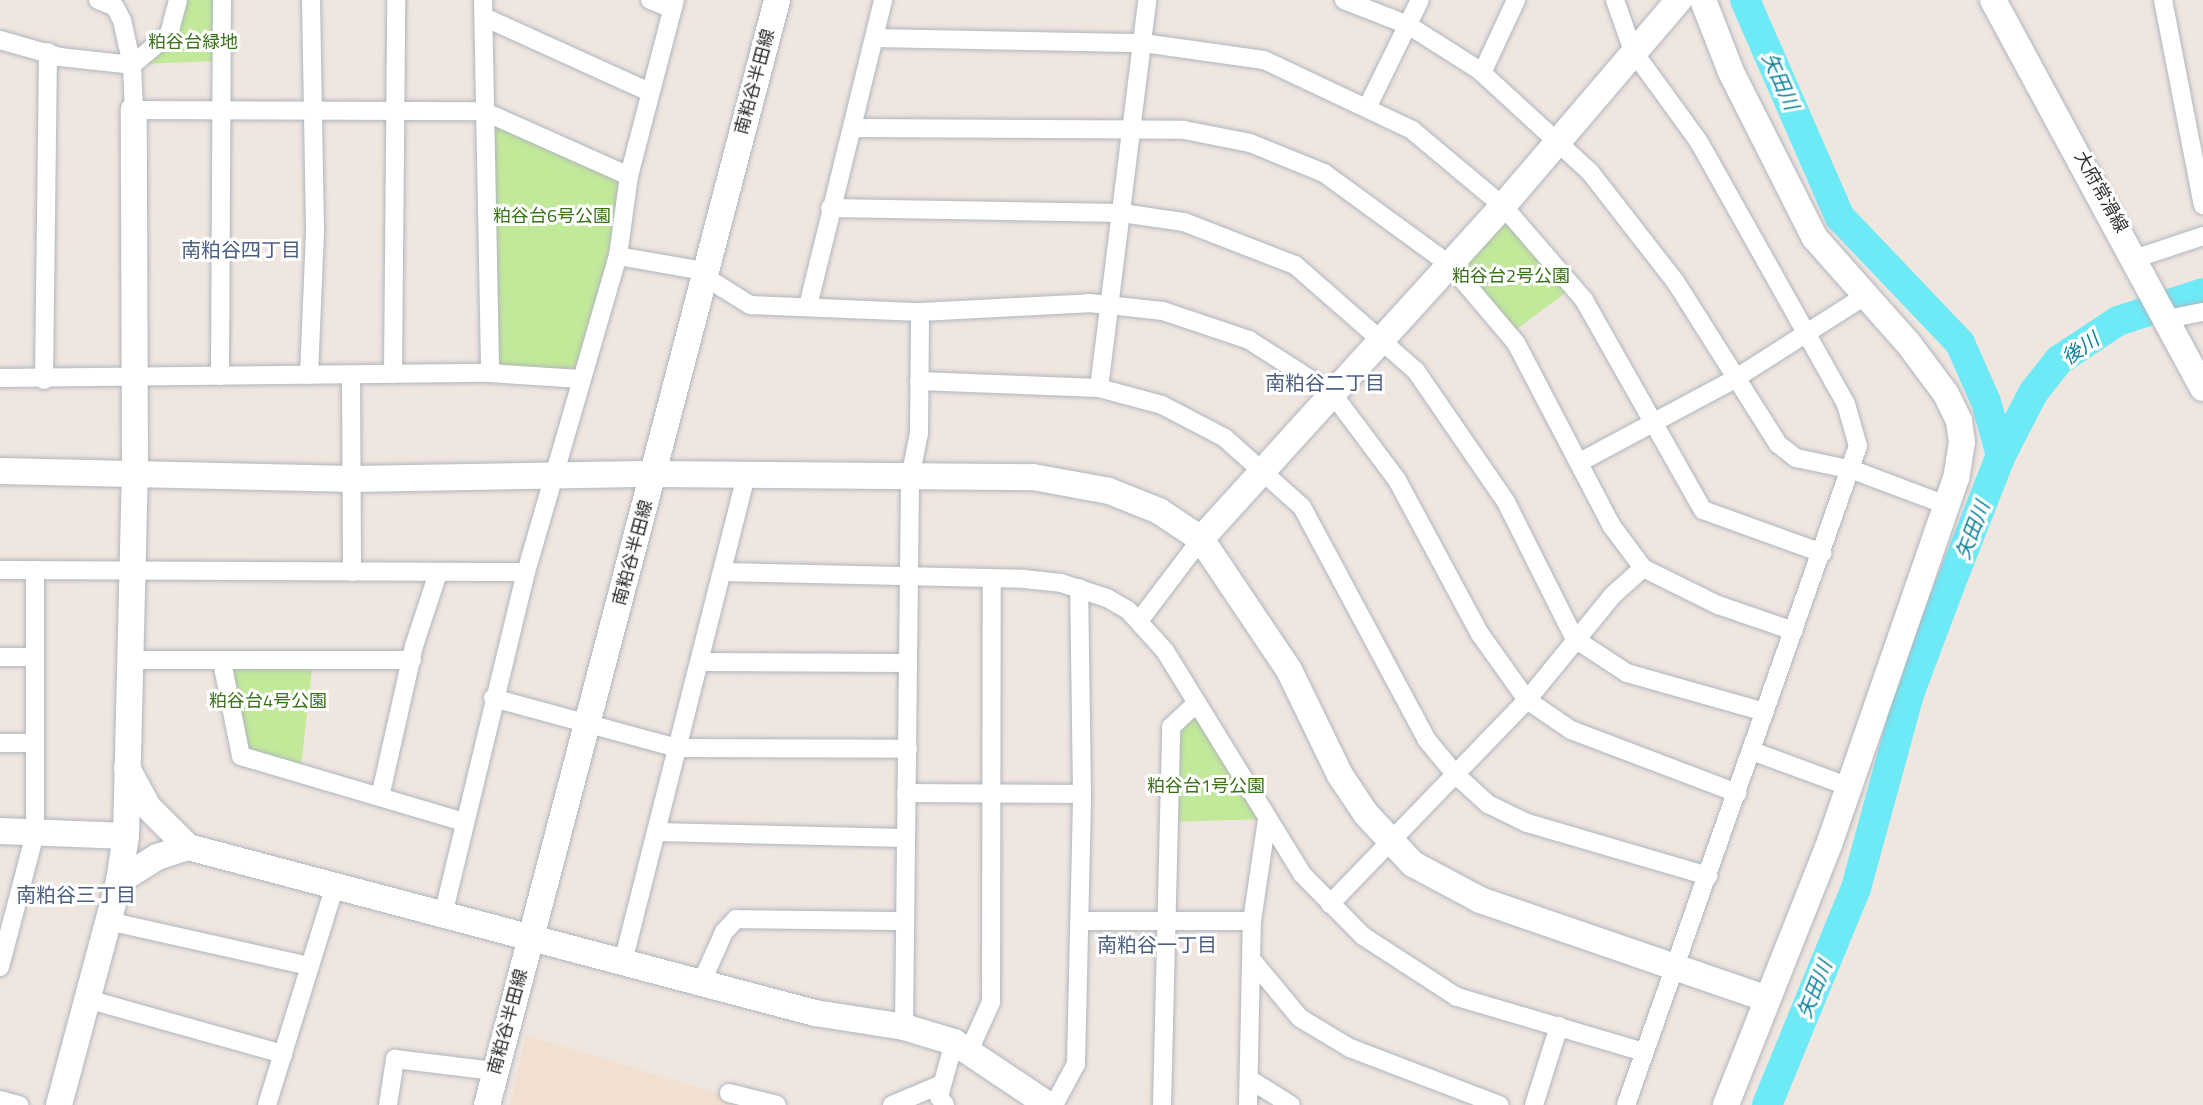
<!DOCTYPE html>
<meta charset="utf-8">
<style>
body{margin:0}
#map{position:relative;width:2203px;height:1105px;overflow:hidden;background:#efe6e0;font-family:"Titillium Web","Noto Sans JP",sans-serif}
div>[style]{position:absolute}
.education>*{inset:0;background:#f1e0cf}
.green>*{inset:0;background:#c2e89a}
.river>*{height:30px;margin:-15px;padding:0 15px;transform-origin:15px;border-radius:15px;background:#6ee9f6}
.roads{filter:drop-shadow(0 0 2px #b0b5be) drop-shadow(0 0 2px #b0b5be)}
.street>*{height:18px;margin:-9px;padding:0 9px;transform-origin:9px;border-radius:9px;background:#fff}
.secondary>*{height:26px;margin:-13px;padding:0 13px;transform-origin:13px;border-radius:13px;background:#fff}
span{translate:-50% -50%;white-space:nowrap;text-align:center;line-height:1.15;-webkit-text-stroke:6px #fff;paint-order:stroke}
.park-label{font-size:18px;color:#397117}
.street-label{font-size:18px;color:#2e2e2e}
.water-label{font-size:20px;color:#07819a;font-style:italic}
.neighbourhood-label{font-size:20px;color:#4a5e82}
</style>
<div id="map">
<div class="education">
<i style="clip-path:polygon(526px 1035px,755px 1105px,510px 1105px)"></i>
</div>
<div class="green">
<i style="clip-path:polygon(183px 0,214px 0,213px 61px,142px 64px)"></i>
<i style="clip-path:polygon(483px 111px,629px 176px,580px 379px,490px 373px)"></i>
<i style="clip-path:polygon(1503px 206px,1573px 287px,1509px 335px,1450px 265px)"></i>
<i style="clip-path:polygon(313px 660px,300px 776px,241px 756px,222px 662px)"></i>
<i style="clip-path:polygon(1197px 703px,1267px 819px,1168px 822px,1171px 727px)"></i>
</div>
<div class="river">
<i style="left:1745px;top:0;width:237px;rotate:66.4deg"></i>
<i style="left:1840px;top:217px;width:174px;rotate:46.4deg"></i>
<i style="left:1960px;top:343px;width:64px;rotate:66.2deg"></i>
<i style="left:1986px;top:402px;width:55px;rotate:74.2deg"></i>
<i style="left:1767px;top:1105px;width:235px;rotate:-67.7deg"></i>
<i style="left:1856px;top:888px;width:201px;rotate:-74.7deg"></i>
<i style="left:1909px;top:694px;width:116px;rotate:-69.4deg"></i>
<i style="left:1950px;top:585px;width:140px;rotate:-68.6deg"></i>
<i style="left:2001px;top:455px;width:70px;rotate:-62.7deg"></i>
<i style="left:2033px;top:393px;width:42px;rotate:-51.8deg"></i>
<i style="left:2059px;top:360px;width:71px;rotate:-33.5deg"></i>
<i style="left:2118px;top:321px;width:89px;rotate:-18.2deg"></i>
</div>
<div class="roads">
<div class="street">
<i style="left:98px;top:0;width:18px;rotate:22deg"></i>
<i style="left:115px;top:7px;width:15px;rotate:62deg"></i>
<i style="left:122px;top:20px;width:46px;rotate:77.5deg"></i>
<i style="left:132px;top:65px;width:45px;rotate:87.5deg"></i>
<i style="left:134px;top:110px;width:349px;rotate:0.2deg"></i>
<i style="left:483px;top:111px;width:160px;rotate:24deg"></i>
<i style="left:483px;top:0;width:373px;rotate:88.9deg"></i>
<i style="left:650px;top:0;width:24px;rotate:22deg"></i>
<i style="left:1344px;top:0;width:69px;rotate:21.3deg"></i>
<i style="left:1408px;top:25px;width:84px;rotate:32.4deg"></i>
<i style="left:1479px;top:70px;width:151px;rotate:42.6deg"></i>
<i style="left:1590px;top:172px;width:138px;rotate:52.1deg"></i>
<i style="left:1675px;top:281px;width:193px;rotate:57.7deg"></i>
<i style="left:1778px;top:444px;width:23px;rotate:38deg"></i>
<i style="left:1796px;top:458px;width:58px;rotate:11.9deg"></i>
<i style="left:1853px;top:470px;width:99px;rotate:20.6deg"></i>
<i style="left:1615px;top:0;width:54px;rotate:70.6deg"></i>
<i style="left:1633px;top:51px;width:112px;rotate:54deg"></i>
<i style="left:1699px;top:142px;width:300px;rotate:60.7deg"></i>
<i style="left:1846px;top:404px;width:44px;rotate:74.1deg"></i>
<i style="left:1858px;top:446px;width:699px;rotate:109.39deg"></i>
<i style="left:2163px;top:0;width:209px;rotate:79deg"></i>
<i style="left:484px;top:17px;width:181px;rotate:24.4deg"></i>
<i style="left:874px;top:38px;width:269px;rotate:1.1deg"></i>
<i style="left:1143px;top:43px;width:122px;rotate:8deg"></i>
<i style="left:1264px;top:60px;width:164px;rotate:25.3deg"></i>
<i style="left:1412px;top:130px;width:119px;rotate:39.9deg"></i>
<i style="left:1503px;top:206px;width:124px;rotate:49.2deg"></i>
<i style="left:1584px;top:300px;width:241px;rotate:60.5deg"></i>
<i style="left:1703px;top:510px;width:127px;rotate:19.9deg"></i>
<i style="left:0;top:40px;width:62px;rotate:15.8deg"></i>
<i style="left:60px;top:57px;width:72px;rotate:6.3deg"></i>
<i style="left:132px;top:65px;width:48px;rotate:-40deg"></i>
<i style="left:169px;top:34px;width:35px;rotate:-75deg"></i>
<i style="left:1482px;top:73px;width:81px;rotate:-65deg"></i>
<i style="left:1367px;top:108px;width:120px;rotate:-63.9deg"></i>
<i style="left:852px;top:128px;width:332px;rotate:0.3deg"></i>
<i style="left:1184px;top:130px;width:67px;rotate:11.1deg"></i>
<i style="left:1250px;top:143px;width:80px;rotate:22.1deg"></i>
<i style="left:1324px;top:173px;width:156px;rotate:36.1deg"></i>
<i style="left:1450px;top:265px;width:102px;rotate:49.8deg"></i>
<i style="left:1516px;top:343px;width:205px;rotate:62.4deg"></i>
<i style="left:1611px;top:525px;width:54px;rotate:53.3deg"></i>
<i style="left:1643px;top:568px;width:84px;rotate:26.3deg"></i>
<i style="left:1718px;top:605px;width:80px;rotate:18.9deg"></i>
<i style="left:830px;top:208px;width:292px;rotate:1deg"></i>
<i style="left:1122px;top:213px;width:63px;rotate:8.3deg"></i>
<i style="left:1184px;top:222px;width:119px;rotate:21.2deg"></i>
<i style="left:1295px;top:265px;width:161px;rotate:41.2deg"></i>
<i style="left:1416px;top:371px;width:159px;rotate:55.5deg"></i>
<i style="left:1506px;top:502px;width:153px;rotate:63.3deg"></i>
<i style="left:1575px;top:639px;width:62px;rotate:33.2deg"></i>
<i style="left:1627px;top:673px;width:143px;rotate:15.8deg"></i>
<i style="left:618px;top:256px;width:86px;rotate:10deg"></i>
<i style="left:2137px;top:258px;width:70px;rotate:-18.4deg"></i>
<i style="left:702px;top:275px;width:57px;rotate:32deg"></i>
<i style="left:750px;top:305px;width:170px;rotate:2.4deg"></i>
<i style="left:920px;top:312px;width:169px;rotate:-3deg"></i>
<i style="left:1089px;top:303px;width:74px;rotate:6.2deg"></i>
<i style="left:1163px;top:311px;width:91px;rotate:18.6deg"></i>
<i style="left:1249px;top:340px;width:98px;rotate:32.6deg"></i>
<i style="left:1332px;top:393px;width:109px;rotate:53.2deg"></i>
<i style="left:1397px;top:480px;width:175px;rotate:61.7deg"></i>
<i style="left:1480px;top:634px;width:81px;rotate:54.5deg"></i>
<i style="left:1527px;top:700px;width:53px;rotate:34.3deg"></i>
<i style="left:1571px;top:730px;width:178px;rotate:20.8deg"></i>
<i style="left:808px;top:306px;width:315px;rotate:-76.2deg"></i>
<i style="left:2167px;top:319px;width:37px;rotate:-11deg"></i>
<i style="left:393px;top:374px;width:374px;rotate:-89.5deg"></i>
<i style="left:309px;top:375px;width:146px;rotate:-87.6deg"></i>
<i style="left:315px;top:229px;width:229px;rotate:-91deg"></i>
<i style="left:351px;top:375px;width:197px;rotate:89.7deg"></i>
<i style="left:220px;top:376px;width:376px;rotate:-89.7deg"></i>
<i style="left:0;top:378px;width:490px;rotate:-0.6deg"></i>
<i style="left:490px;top:373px;width:90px;rotate:3.8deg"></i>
<i style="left:44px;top:380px;width:328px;rotate:-89.3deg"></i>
<i style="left:919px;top:381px;width:180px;rotate:2.2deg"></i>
<i style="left:1099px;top:388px;width:65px;rotate:15.1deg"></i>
<i style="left:1162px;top:405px;width:71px;rotate:27.6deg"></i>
<i style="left:1225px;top:438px;width:103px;rotate:41.9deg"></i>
<i style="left:1302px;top:507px;width:264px;rotate:61.8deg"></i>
<i style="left:1427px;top:740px;width:44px;rotate:50.5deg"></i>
<i style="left:1455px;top:774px;width:45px;rotate:42.3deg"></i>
<i style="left:1488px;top:804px;width:43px;rotate:26deg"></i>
<i style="left:1527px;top:823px;width:189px;rotate:16.3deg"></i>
<i style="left:1099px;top:388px;width:391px;rotate:-82.9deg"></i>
<i style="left:1580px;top:462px;width:174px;rotate:-28.2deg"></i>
<i style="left:1733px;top:380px;width:156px;rotate:-32.5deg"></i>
<i style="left:0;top:570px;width:526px;rotate:0.22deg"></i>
<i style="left:723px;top:572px;width:301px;rotate:1.3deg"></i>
<i style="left:1024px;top:579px;width:37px;rotate:6deg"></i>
<i style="left:1061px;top:583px;width:48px;rotate:18.1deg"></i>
<i style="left:1107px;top:598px;width:24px;rotate:30deg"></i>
<i style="left:1128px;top:610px;width:55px;rotate:47.9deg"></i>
<i style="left:1165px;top:651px;width:262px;rotate:58.4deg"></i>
<i style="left:1302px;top:874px;width:87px;rotate:45.5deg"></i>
<i style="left:1363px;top:936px;width:112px;rotate:33deg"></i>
<i style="left:1457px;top:997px;width:195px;rotate:16.4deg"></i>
<i style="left:1139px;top:621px;width:103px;rotate:-52.9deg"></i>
<i style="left:0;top:657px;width:35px"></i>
<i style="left:130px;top:660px;width:282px"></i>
<i style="left:222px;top:662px;width:96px;rotate:78.6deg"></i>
<i style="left:241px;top:756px;width:233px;rotate:16.5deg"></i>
<i style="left:703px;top:662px;width:204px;rotate:0.3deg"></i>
<i style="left:493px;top:698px;width:191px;rotate:15.2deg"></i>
<i style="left:677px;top:748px;width:231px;rotate:0.2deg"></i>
<i style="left:0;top:743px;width:35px"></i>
<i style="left:1752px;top:751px;width:101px;rotate:20.2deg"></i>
<i style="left:906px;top:793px;width:176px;rotate:0.3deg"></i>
<i style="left:380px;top:797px;width:155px;rotate:-77.3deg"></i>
<i style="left:414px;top:646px;width:77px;rotate:-71.8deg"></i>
<i style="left:656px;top:832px;width:249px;rotate:1.4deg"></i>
<i style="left:1330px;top:904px;width:284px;rotate:-46deg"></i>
<i style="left:1527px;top:700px;width:136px;rotate:-50.7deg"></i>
<i style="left:1613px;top:595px;width:40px;rotate:-42deg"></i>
<i style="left:443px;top:915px;width:353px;rotate:-76.4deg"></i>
<i style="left:526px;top:572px;width:329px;rotate:-73.8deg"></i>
<i style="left:618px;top:256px;width:81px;rotate:-82.2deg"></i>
<i style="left:629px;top:176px;width:182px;rotate:-75.4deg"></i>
<i style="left:108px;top:921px;width:206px;rotate:12.6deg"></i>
<i style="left:1080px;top:921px;width:172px"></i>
<i style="left:624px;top:958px;width:496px;rotate:-75.8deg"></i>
<i style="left:1251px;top:959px;width:77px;rotate:50.3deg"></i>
<i style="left:1300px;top:1018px;width:58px;rotate:31deg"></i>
<i style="left:1350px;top:1048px;width:160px;rotate:20.9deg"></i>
<i style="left:0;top:967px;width:138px;rotate:-75.3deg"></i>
<i style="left:35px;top:834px;width:264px;rotate:-90deg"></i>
<i style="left:703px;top:979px;width:51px;rotate:-65.9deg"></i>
<i style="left:724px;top:932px;width:18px;rotate:-47deg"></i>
<i style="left:736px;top:919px;width:169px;rotate:0.7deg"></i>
<i style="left:87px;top:999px;width:204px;rotate:15.7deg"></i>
<i style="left:904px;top:1027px;width:549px;rotate:-89.37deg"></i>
<i style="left:910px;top:478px;width:46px;rotate:-78.7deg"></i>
<i style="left:919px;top:433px;width:121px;rotate:-89.5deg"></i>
<i style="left:969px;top:1051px;width:54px;rotate:-65.8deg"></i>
<i style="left:991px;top:1002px;width:424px;rotate:-89.9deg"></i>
<i style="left:1249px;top:1079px;width:49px;rotate:31.8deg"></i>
<i style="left:729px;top:1093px;width:49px;rotate:14deg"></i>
<i style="left:0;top:1100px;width:20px;rotate:15deg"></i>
<i style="left:267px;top:1105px;width:227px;rotate:-72.8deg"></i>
<i style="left:388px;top:1105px;width:47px;rotate:-81.3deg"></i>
<i style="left:395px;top:1059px;width:100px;rotate:6.9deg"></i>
<i style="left:892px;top:1105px;width:54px;rotate:-22.8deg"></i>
<i style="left:945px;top:1105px;width:10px;rotate:-127deg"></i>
<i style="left:939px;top:1097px;width:57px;rotate:-74.7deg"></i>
<i style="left:1054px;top:1105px;width:47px;rotate:-61.8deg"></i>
<i style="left:1076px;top:1064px;width:270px;rotate:-88.7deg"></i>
<i style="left:1082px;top:794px;width:206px;rotate:-90.8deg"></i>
<i style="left:1162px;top:1105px;width:378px;rotate:-88.6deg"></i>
<i style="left:1171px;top:727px;width:35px;rotate:-43deg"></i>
<i style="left:1248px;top:1105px;width:184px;rotate:-88.8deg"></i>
<i style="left:1252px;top:921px;width:103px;rotate:-81.6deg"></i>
<i style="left:1534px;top:1105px;width:83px;rotate:-72.4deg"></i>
</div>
<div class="secondary">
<i style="left:1703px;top:0;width:77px;rotate:68.7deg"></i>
<i style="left:1731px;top:72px;width:186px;rotate:63.2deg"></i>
<i style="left:1815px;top:238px;width:140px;rotate:48.5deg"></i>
<i style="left:1908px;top:343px;width:64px;rotate:53.3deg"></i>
<i style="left:1946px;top:394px;width:30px;rotate:64deg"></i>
<i style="left:1959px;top:421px;width:21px;rotate:82deg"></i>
<i style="left:1962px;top:442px;width:36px;rotate:99deg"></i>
<i style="left:1956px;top:478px;width:385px;rotate:109.1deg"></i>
<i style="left:1830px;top:842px;width:283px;rotate:111.6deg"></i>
<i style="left:1993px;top:0;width:441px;rotate:61.6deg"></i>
<i style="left:0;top:471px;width:353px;rotate:1.3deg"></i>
<i style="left:353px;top:479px;width:301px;rotate:-1deg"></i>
<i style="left:654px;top:474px;width:379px;rotate:0.5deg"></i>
<i style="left:1033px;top:477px;width:77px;rotate:10.4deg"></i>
<i style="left:1109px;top:491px;width:54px;rotate:21.8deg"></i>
<i style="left:1159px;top:511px;width:50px;rotate:33.7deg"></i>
<i style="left:1201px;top:539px;width:158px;rotate:56.1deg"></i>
<i style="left:1289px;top:670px;width:117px;rotate:64.1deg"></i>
<i style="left:1340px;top:775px;width:47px;rotate:56.3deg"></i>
<i style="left:1366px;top:814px;width:69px;rotate:46.8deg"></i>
<i style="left:1413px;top:864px;width:76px;rotate:28.2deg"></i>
<i style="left:1480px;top:900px;width:300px;rotate:19deg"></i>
<i style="left:1201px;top:539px;width:450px;rotate:-47.8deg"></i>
<i style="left:1503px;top:206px;width:271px;rotate:-49.5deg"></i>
<i style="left:127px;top:768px;width:44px;rotate:61.7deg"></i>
<i style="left:148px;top:807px;width:57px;rotate:45deg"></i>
<i style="left:188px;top:847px;width:649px;rotate:14.83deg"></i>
<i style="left:815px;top:1013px;width:90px;rotate:8.9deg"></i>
<i style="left:904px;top:1027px;width:52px;rotate:16.7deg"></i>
<i style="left:954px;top:1042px;width:113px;rotate:33.8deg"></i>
<i style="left:0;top:831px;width:126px;rotate:2.3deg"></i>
<i style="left:119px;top:881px;width:45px;rotate:-32.3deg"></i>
<i style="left:157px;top:857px;width:33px;rotate:-18deg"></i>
<i style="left:59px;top:1105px;width:232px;rotate:-75deg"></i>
<i style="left:119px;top:881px;width:46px;rotate:-81.2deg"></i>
<i style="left:126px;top:836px;width:363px;rotate:-88.6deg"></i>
<i style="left:135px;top:473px;width:363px;rotate:-90.2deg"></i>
<i style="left:487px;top:1105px;width:1142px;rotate:-75.29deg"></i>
</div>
</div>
<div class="park-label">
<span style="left:193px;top:42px">粕谷台緑地</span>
<span style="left:552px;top:216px">粕谷台6号公園</span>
<span style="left:1511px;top:276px">粕谷台2号公園</span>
<span style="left:268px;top:701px">粕谷台4号公園</span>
<span style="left:1206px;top:786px">粕谷台1号公園</span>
</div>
<div class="street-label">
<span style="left:755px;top:82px;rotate:-75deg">南粕谷半田線</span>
<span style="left:2101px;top:192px;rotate:61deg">大府常滑線</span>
<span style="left:633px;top:553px;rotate:-75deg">南粕谷半田線</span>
<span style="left:508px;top:1022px;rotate:-75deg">南粕谷半田線</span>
</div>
<div class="water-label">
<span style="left:1781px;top:81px;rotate:66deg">矢田川</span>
<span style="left:2080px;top:348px;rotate:-35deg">後川</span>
<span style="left:1972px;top:530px;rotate:-69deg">矢田川</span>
<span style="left:1814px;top:989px;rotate:-68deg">矢田川</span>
</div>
<div class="neighbourhood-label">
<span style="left:241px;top:249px">南粕谷四丁目</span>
<span style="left:1325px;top:382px">南粕谷二丁目</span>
<span style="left:76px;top:894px">南粕谷三丁目</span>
<span style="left:1157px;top:944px">南粕谷一丁目</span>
</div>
</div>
